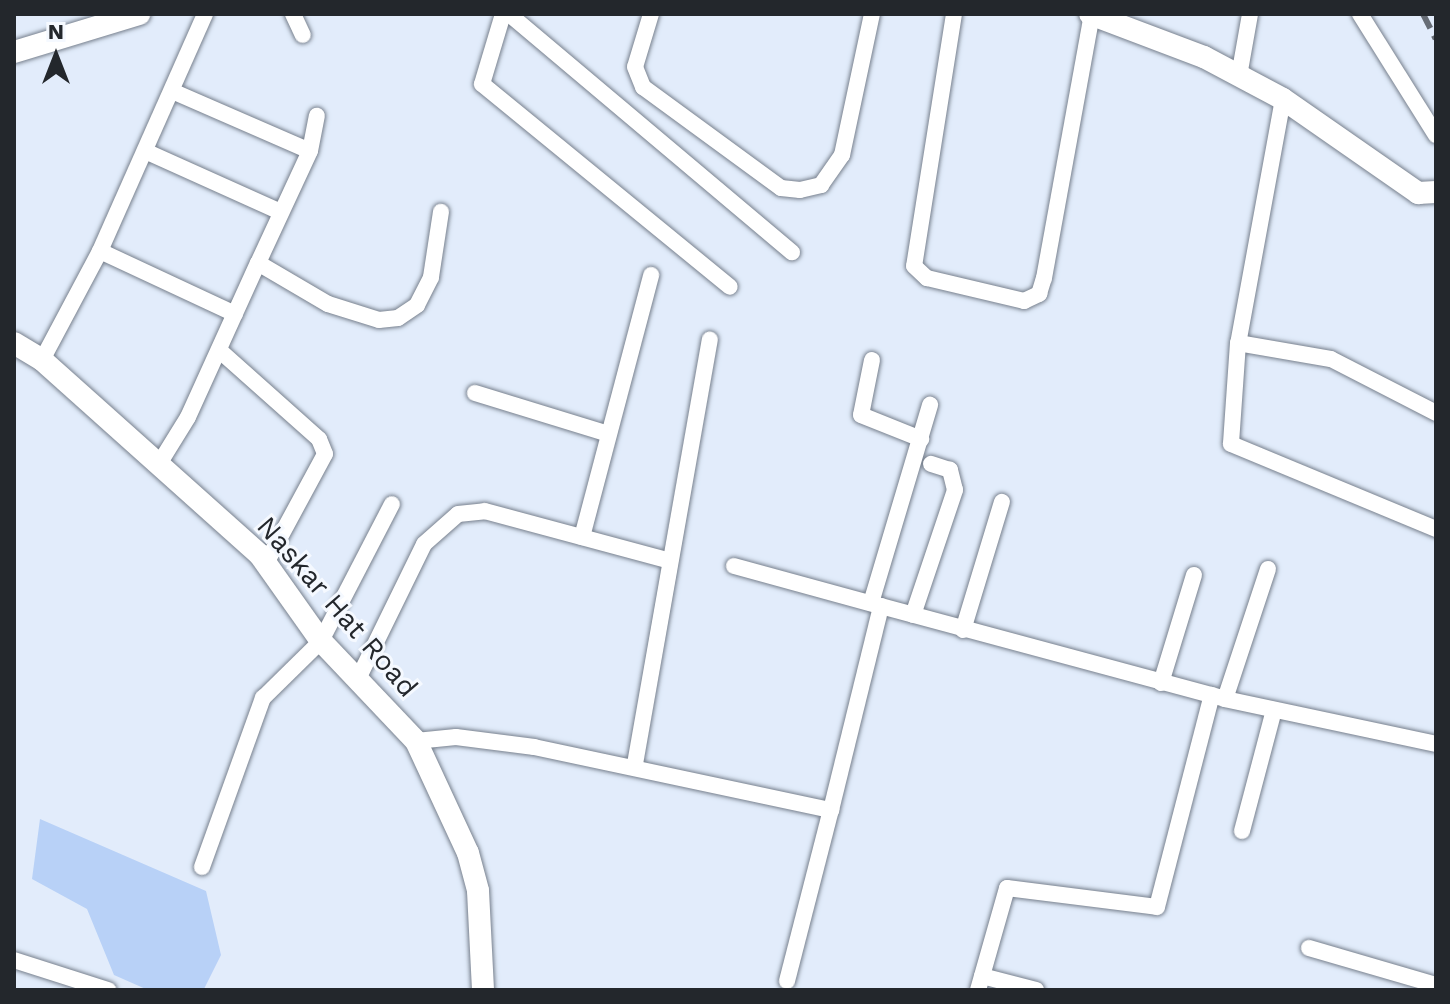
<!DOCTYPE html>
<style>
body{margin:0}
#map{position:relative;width:1450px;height:1004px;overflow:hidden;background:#e2ecfb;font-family:"Work Sans",sans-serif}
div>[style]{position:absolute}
.water>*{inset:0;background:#b8d1f7}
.roads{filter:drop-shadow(0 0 2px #77808d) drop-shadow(0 0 2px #77808d)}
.street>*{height:16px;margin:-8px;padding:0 8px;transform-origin:8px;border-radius:8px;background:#fff}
.secondary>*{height:22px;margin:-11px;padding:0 11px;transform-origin:11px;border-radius:11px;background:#fff}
.rail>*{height:6px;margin-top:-3px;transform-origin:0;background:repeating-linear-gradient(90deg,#666c75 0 16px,transparent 0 24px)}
span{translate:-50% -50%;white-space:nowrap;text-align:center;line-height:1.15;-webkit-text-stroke:6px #f5f9ff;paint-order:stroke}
.street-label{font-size:28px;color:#23272c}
.frame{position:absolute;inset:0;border:16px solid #23272c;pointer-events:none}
.north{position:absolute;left:16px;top:16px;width:80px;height:80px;-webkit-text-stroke:6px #f5f9ff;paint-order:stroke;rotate:0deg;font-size:22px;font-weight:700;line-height:32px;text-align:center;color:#23272c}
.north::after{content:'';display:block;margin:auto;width:28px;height:36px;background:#23272c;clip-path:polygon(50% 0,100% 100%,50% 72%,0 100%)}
</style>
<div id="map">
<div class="water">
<i style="clip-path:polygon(40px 819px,206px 891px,221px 955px,204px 989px,148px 990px,114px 975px,87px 909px,32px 879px)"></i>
</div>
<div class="roads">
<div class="street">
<i style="left:293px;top:14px;width:23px;rotate:65deg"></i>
<i style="left:503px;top:14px;width:73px;rotate:106.7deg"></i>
<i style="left:482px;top:84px;width:320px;rotate:39.3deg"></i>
<i style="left:509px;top:14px;width:370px;rotate:40.1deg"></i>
<i style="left:651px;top:14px;width:55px;rotate:106.8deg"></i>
<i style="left:635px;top:67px;width:22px;rotate:68deg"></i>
<i style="left:643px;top:87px;width:171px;rotate:36.2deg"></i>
<i style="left:781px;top:188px;width:19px;rotate:6deg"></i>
<i style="left:800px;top:190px;width:22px;rotate:-13deg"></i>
<i style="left:821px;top:185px;width:37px;rotate:-55deg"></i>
<i style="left:842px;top:155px;width:144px;rotate:-78deg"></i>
<i style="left:954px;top:14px;width:255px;rotate:99deg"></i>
<i style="left:914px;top:266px;width:18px;rotate:43deg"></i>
<i style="left:927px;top:278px;width:100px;rotate:13.3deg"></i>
<i style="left:1024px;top:301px;width:17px;rotate:-25deg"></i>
<i style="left:1039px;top:294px;width:17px;rotate:-73deg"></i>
<i style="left:1044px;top:278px;width:268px;rotate:-79.7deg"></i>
<i style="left:1360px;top:14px;width:143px;rotate:57.9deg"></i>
<i style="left:1239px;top:76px;width:63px;rotate:-79.9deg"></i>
<i style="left:172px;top:91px;width:150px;rotate:23.5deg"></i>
<i style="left:1283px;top:99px;width:248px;rotate:100.4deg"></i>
<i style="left:1238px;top:343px;width:101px;rotate:94deg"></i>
<i style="left:1231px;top:444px;width:222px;rotate:22.5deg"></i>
<i style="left:145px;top:151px;width:149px;rotate:24.2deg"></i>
<i style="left:100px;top:251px;width:149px;rotate:25deg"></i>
<i style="left:258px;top:263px;width:123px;rotate:-65.1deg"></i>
<i style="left:310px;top:151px;width:36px;rotate:-79deg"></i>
<i style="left:1238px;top:343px;width:94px;rotate:9.8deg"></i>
<i style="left:1331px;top:359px;width:118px;rotate:27.2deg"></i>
<i style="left:219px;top:350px;width:134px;rotate:41.7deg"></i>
<i style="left:319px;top:439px;width:16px;rotate:68deg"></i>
<i style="left:325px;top:454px;width:124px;rotate:118.4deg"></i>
<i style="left:42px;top:360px;width:123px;rotate:-62deg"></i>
<i style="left:100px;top:251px;width:259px;rotate:-66.1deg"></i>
<i style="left:872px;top:360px;width:56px;rotate:101.3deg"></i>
<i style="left:861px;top:415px;width:65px;rotate:21.8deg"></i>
<i style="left:475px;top:393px;width:139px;rotate:17.1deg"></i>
<i style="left:159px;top:464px;width:55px;rotate:-58.3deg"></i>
<i style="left:188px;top:417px;width:169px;rotate:-65.6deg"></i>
<i style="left:258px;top:263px;width:81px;rotate:30.4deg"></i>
<i style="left:328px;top:304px;width:53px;rotate:17.4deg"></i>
<i style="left:379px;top:320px;width:19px;rotate:-6deg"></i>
<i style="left:398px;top:318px;width:23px;rotate:-34deg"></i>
<i style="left:417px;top:305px;width:31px;rotate:-63deg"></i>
<i style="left:431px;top:277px;width:66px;rotate:-81.3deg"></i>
<i style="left:582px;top:537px;width:271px;rotate:-75.2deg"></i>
<i style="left:734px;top:566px;width:151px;rotate:15.3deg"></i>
<i style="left:871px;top:603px;width:207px;rotate:-73.4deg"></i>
<i style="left:913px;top:615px;width:132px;rotate:-71.4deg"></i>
<i style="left:955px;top:490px;width:21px;rotate:-104deg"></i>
<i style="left:950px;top:470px;width:20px;rotate:-162deg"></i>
<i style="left:963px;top:630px;width:134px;rotate:-73.1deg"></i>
<i style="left:358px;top:679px;width:150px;rotate:-63.9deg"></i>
<i style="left:424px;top:544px;width:45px;rotate:-41.4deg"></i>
<i style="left:458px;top:514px;width:27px;rotate:-6deg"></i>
<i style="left:485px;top:511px;width:188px;rotate:15.1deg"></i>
<i style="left:1161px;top:683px;width:113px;rotate:-73deg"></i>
<i style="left:1225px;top:699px;width:137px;rotate:-71.7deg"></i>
<i style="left:416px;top:741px;width:40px;rotate:-5.7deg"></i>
<i style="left:456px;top:737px;width:79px;rotate:7.3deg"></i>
<i style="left:534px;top:747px;width:304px;rotate:12deg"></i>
<i style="left:831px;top:810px;width:210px;rotate:-76.2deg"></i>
<i style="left:881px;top:606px;width:356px;rotate:15.1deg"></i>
<i style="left:1225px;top:699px;width:216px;rotate:12deg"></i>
<i style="left:635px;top:764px;width:431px;rotate:-80deg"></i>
<i style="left:1242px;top:831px;width:125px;rotate:-75.2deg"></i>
<i style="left:202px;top:867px;width:180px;rotate:-70.2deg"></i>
<i style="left:263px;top:698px;width:81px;rotate:-44.5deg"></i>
<i style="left:321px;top:641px;width:154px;rotate:-62.6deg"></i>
<i style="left:1309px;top:948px;width:132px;rotate:16.2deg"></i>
<i style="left:14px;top:960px;width:99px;rotate:17.7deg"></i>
<i style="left:982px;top:976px;width:56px;rotate:14.5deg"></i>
<i style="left:787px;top:981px;width:177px;rotate:-75.6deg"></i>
<i style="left:978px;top:990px;width:106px;rotate:-74.1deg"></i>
<i style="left:1007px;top:888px;width:151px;rotate:7.2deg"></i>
<i style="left:1157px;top:907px;width:219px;rotate:-75.5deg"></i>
</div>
<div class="secondary">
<i style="left:1090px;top:14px;width:122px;rotate:20.7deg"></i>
<i style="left:1204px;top:57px;width:89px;rotate:28deg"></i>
<i style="left:1283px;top:99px;width:165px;rotate:34.8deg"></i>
<i style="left:1418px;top:193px;width:18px;rotate:-3deg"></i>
<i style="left:14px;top:52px;width:131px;rotate:-16.9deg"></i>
<i style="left:14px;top:343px;width:33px;rotate:31deg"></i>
<i style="left:42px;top:360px;width:292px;rotate:41.8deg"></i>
<i style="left:260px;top:555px;width:105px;rotate:54.7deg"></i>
<i style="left:321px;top:641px;width:138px;rotate:46.5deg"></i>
<i style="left:416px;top:741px;width:123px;rotate:65.1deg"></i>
<i style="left:468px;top:853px;width:39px;rotate:75deg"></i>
<i style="left:478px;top:891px;width:99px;rotate:87.1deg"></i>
</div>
</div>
<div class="rail">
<i style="left:1423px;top:14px;width:28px;rotate:63deg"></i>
</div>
<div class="street-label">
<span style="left:337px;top:607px;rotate:49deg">Naskar Hat Road</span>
</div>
<div class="frame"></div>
<div class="north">N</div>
</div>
